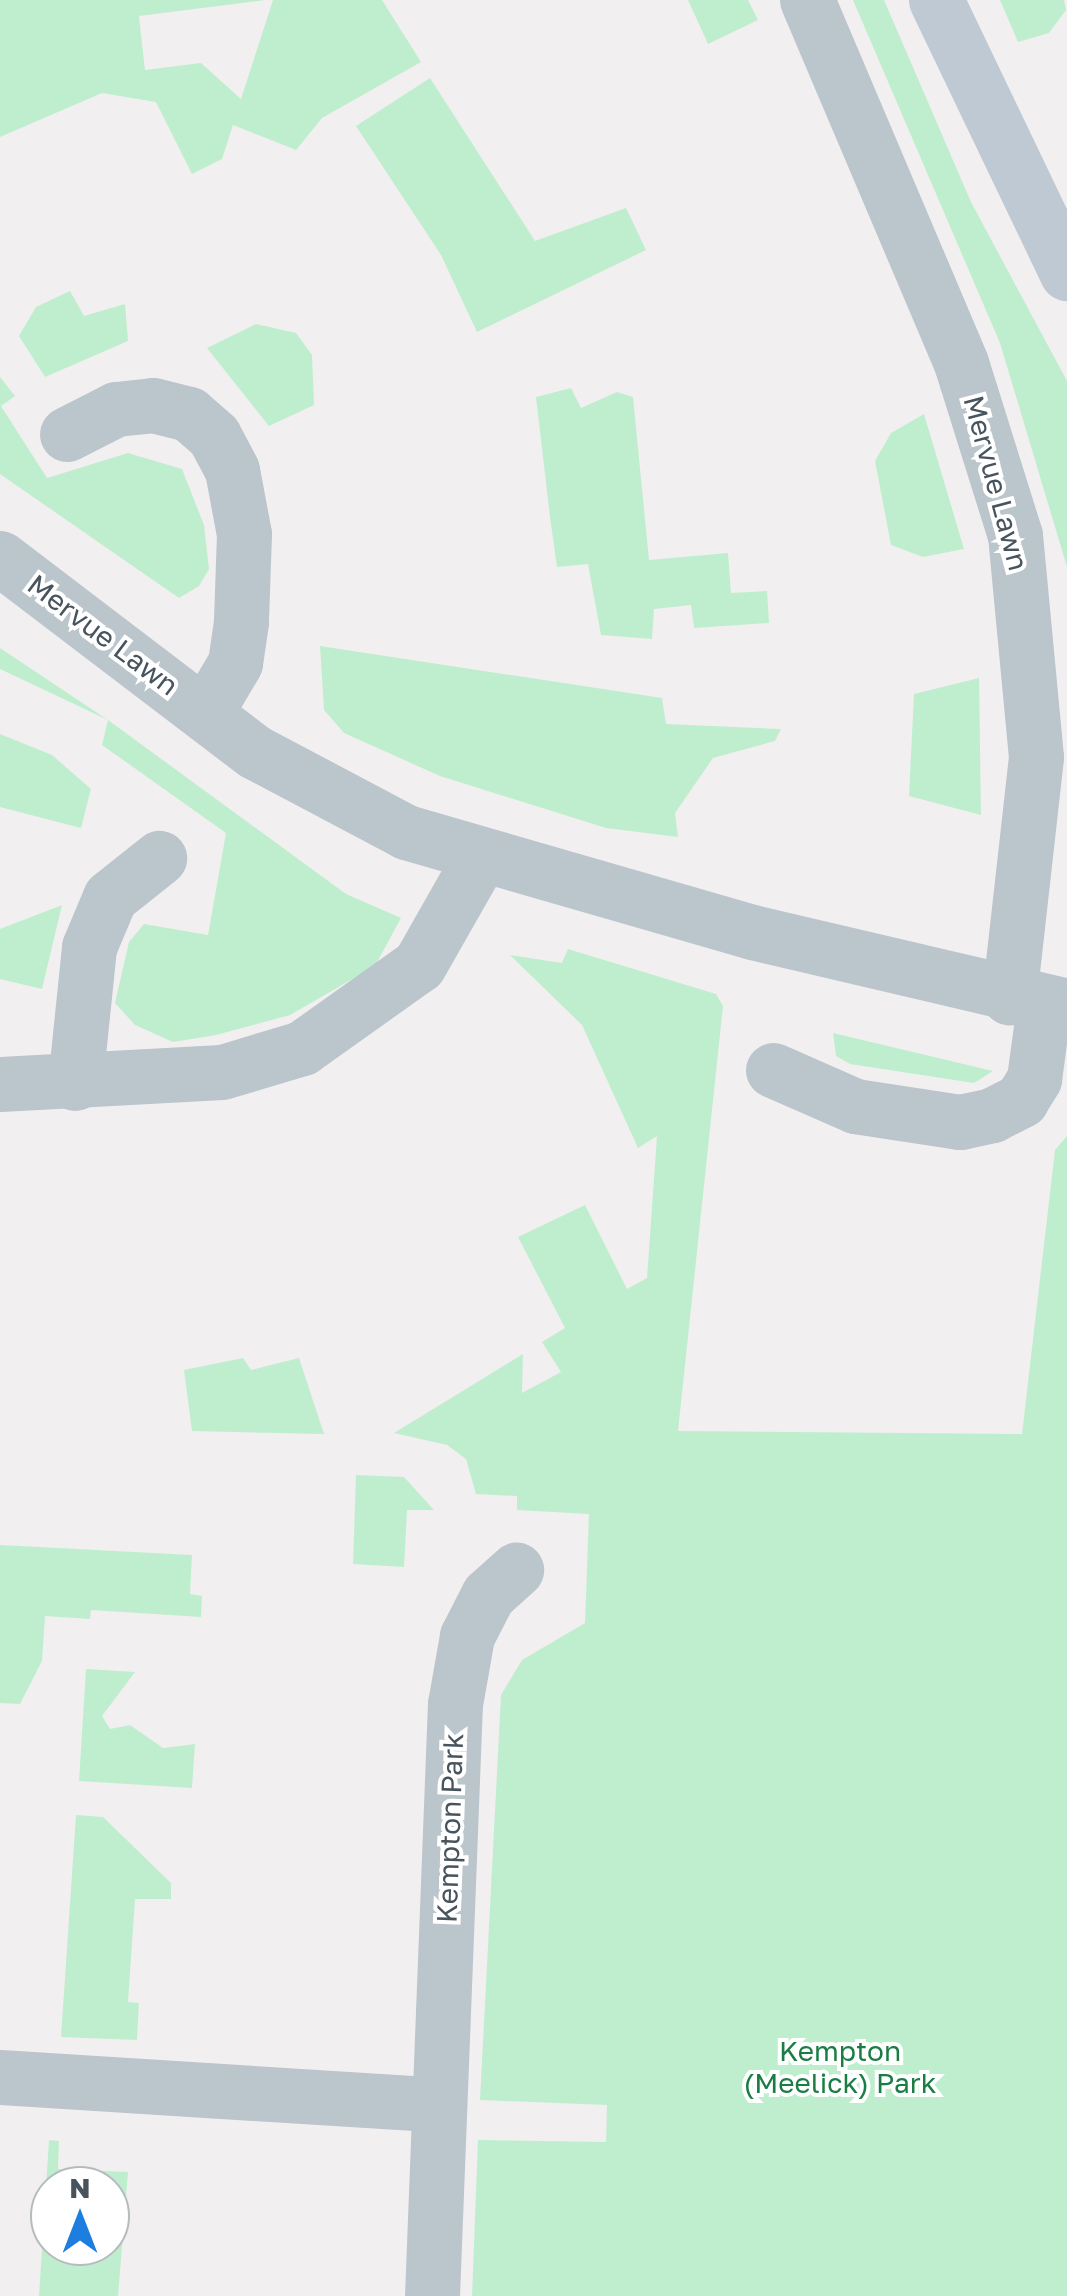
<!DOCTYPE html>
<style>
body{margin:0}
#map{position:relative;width:1067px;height:2296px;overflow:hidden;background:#f2eff0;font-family:"Golos Text",sans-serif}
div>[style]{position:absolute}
.green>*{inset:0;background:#bfeece}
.street>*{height:55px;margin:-27.5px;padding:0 27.5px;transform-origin:27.5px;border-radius:27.5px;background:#bbc5cc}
.secondary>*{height:55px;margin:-27.5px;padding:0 27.5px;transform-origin:27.5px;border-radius:27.5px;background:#bec9d3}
span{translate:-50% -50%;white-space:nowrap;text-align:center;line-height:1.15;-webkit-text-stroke:8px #fff;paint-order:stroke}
.street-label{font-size:28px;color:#48545d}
.park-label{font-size:28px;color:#197d44}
.north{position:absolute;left:30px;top:2166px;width:100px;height:100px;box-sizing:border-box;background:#fff;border:2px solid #b6bbbe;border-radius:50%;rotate:0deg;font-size:28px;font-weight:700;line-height:40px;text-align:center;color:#48545d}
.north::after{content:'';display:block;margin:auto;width:35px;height:45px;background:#1d7edf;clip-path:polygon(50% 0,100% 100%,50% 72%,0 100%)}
</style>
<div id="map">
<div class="green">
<i style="clip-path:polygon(0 0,265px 0,139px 16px,145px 70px,201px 63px,241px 99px,273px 0,382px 0,421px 62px,322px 118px,296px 150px,233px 125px,222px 159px,192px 174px,156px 102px,102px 93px,0 137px)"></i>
<i style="clip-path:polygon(688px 0,748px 0,758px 20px,708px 44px)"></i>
<i style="clip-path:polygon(853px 0,884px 0,971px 202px,1067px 381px,1067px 567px,1000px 343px)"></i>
<i style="clip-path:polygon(1000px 0,1064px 0,1066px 10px,1049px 33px,1018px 42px)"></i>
<i style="clip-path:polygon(430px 78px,535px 241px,626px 208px,646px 250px,477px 332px,441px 255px,356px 126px)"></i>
<i style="clip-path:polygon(70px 291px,84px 316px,125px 304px,128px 341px,45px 377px,19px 336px,36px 307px)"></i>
<i style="clip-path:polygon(256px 324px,296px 333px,312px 355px,314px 405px,269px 426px,207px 348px)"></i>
<i style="clip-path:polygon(0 377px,15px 396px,1px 406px,47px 478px,128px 453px,182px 469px,204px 525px,209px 569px,199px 586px,179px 598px,0 474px)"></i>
<i style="clip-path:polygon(571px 388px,581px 408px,617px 392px,633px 397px,649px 560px,728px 553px,731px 593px,767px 591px,769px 623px,694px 628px,691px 605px,654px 609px,652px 639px,601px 635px,588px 564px,557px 567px,550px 517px,536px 397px)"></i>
<i style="clip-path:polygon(924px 414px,964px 549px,923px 557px,891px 545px,875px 461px,891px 433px)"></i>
<i style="clip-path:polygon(320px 646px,662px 698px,666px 724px,781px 729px,775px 741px,713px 758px,675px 813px,678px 837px,606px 828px,440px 776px,344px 733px,324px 710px)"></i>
<i style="clip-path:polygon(0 648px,108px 720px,346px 894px,401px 918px,375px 966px,290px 1015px,216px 1035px,173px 1042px,135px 1025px,115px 1003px,129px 942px,144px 924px,208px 935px,226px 833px,102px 745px,108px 720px,0 669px)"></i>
<i style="clip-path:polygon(979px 678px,981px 815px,909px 796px,914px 694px)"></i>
<i style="clip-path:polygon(0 734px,52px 755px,91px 789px,81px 828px,0 807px)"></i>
<i style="clip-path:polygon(62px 905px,42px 989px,0 979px,0 929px)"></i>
<i style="clip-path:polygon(568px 949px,716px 994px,723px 1006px,678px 1431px,1022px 1434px,1055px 1150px,1067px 1136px,1067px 2296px,472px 2296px,478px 2140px,606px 2142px,607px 2105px,480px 2100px,501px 1695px,522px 1660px,585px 1623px,589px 1514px,517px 1510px,517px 1496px,476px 1494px,466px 1459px,447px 1445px,394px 1433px,523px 1354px,522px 1393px,561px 1372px,542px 1342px,565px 1328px,518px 1237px,585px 1205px,627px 1289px,647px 1278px,657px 1136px,638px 1148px,582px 1025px,510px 955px,562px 963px)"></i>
<i style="clip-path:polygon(833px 1033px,993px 1071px,974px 1083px,850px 1064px,836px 1056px)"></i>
<i style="clip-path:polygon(243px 1358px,251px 1370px,299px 1358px,324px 1434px,192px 1431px,184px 1370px)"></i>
<i style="clip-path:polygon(356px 1475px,404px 1477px,434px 1510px,407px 1510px,404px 1567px,353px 1564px)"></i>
<i style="clip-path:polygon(0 1545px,192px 1555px,190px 1594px,202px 1596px,201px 1617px,91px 1610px,90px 1619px,45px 1616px,42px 1661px,20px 1704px,0 1703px)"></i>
<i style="clip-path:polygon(86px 1669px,135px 1672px,102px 1716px,110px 1729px,130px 1725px,163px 1748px,195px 1744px,192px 1788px,79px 1781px)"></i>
<i style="clip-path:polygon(76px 1815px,103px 1817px,171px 1883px,171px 1899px,135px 1899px,128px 2002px,139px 2003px,137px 2040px,61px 2037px)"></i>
<i style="clip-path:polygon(evenodd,49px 2140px,59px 2141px,58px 2169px,128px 2172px,118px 2296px,39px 2296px,49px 2140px,50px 2186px,110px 2186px,110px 2246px,50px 2246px,50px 2186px)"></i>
</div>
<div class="street">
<i style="left:807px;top:0;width:394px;rotate:67deg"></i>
<i style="left:961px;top:363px;width:180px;rotate:72.6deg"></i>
<i style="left:1015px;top:535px;width:223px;rotate:84.6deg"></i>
<i style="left:1036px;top:757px;width:242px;rotate:96.4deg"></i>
<i style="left:67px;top:434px;width:55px;rotate:-27deg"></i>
<i style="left:116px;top:409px;width:37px;rotate:-6deg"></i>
<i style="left:153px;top:405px;width:37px;rotate:14deg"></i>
<i style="left:189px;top:414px;width:33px;rotate:41deg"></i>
<i style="left:214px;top:436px;width:38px;rotate:62deg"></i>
<i style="left:232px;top:470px;width:65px;rotate:79.4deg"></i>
<i style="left:244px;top:534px;width:88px;rotate:92deg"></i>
<i style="left:241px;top:622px;width:41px;rotate:98.3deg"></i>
<i style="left:235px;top:663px;width:57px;rotate:120.6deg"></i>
<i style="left:0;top:558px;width:320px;rotate:37.3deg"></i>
<i style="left:255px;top:752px;width:171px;rotate:27.9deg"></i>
<i style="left:406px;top:832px;width:360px;rotate:16.1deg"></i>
<i style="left:752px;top:932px;width:324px;rotate:13.2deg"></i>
<i style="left:773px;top:1070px;width:90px;rotate:23.7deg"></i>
<i style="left:855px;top:1106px;width:106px;rotate:8.7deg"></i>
<i style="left:960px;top:1122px;width:33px;rotate:-12deg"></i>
<i style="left:992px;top:1115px;width:33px;rotate:-27deg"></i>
<i style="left:1021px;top:1100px;width:25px;rotate:-58deg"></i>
<i style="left:1034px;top:1079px;width:75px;rotate:-82.3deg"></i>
<i style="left:75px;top:1083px;width:137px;rotate:-84.1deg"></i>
<i style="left:89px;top:947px;width:54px;rotate:-67.2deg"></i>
<i style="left:110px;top:897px;width:63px;rotate:-38.5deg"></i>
<i style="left:0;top:1084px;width:222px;rotate:-3.1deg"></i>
<i style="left:222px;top:1072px;width:84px;rotate:-16.7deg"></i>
<i style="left:302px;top:1048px;width:143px;rotate:-35.4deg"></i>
<i style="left:419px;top:965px;width:125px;rotate:-60.4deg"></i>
<i style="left:0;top:2077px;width:440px;rotate:3.6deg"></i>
<i style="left:432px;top:2296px;width:592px;rotate:-87.78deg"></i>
<i style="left:455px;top:1704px;width:69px;rotate:-80deg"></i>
<i style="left:467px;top:1636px;width:46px;rotate:-62.9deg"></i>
<i style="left:488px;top:1595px;width:38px;rotate:-42deg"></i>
</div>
<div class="secondary">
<i style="left:936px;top:0;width:303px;rotate:64.4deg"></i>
</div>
<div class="street-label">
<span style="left:996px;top:483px;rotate:75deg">Mervue Lawn</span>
<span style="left:103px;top:635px;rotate:37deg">Mervue Lawn</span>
<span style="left:450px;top:1828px;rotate:-88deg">Kempton Park</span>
</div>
<div class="park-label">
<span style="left:840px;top:2067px">Kempton<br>(Meelick) Park</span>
</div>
<div class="north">N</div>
</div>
